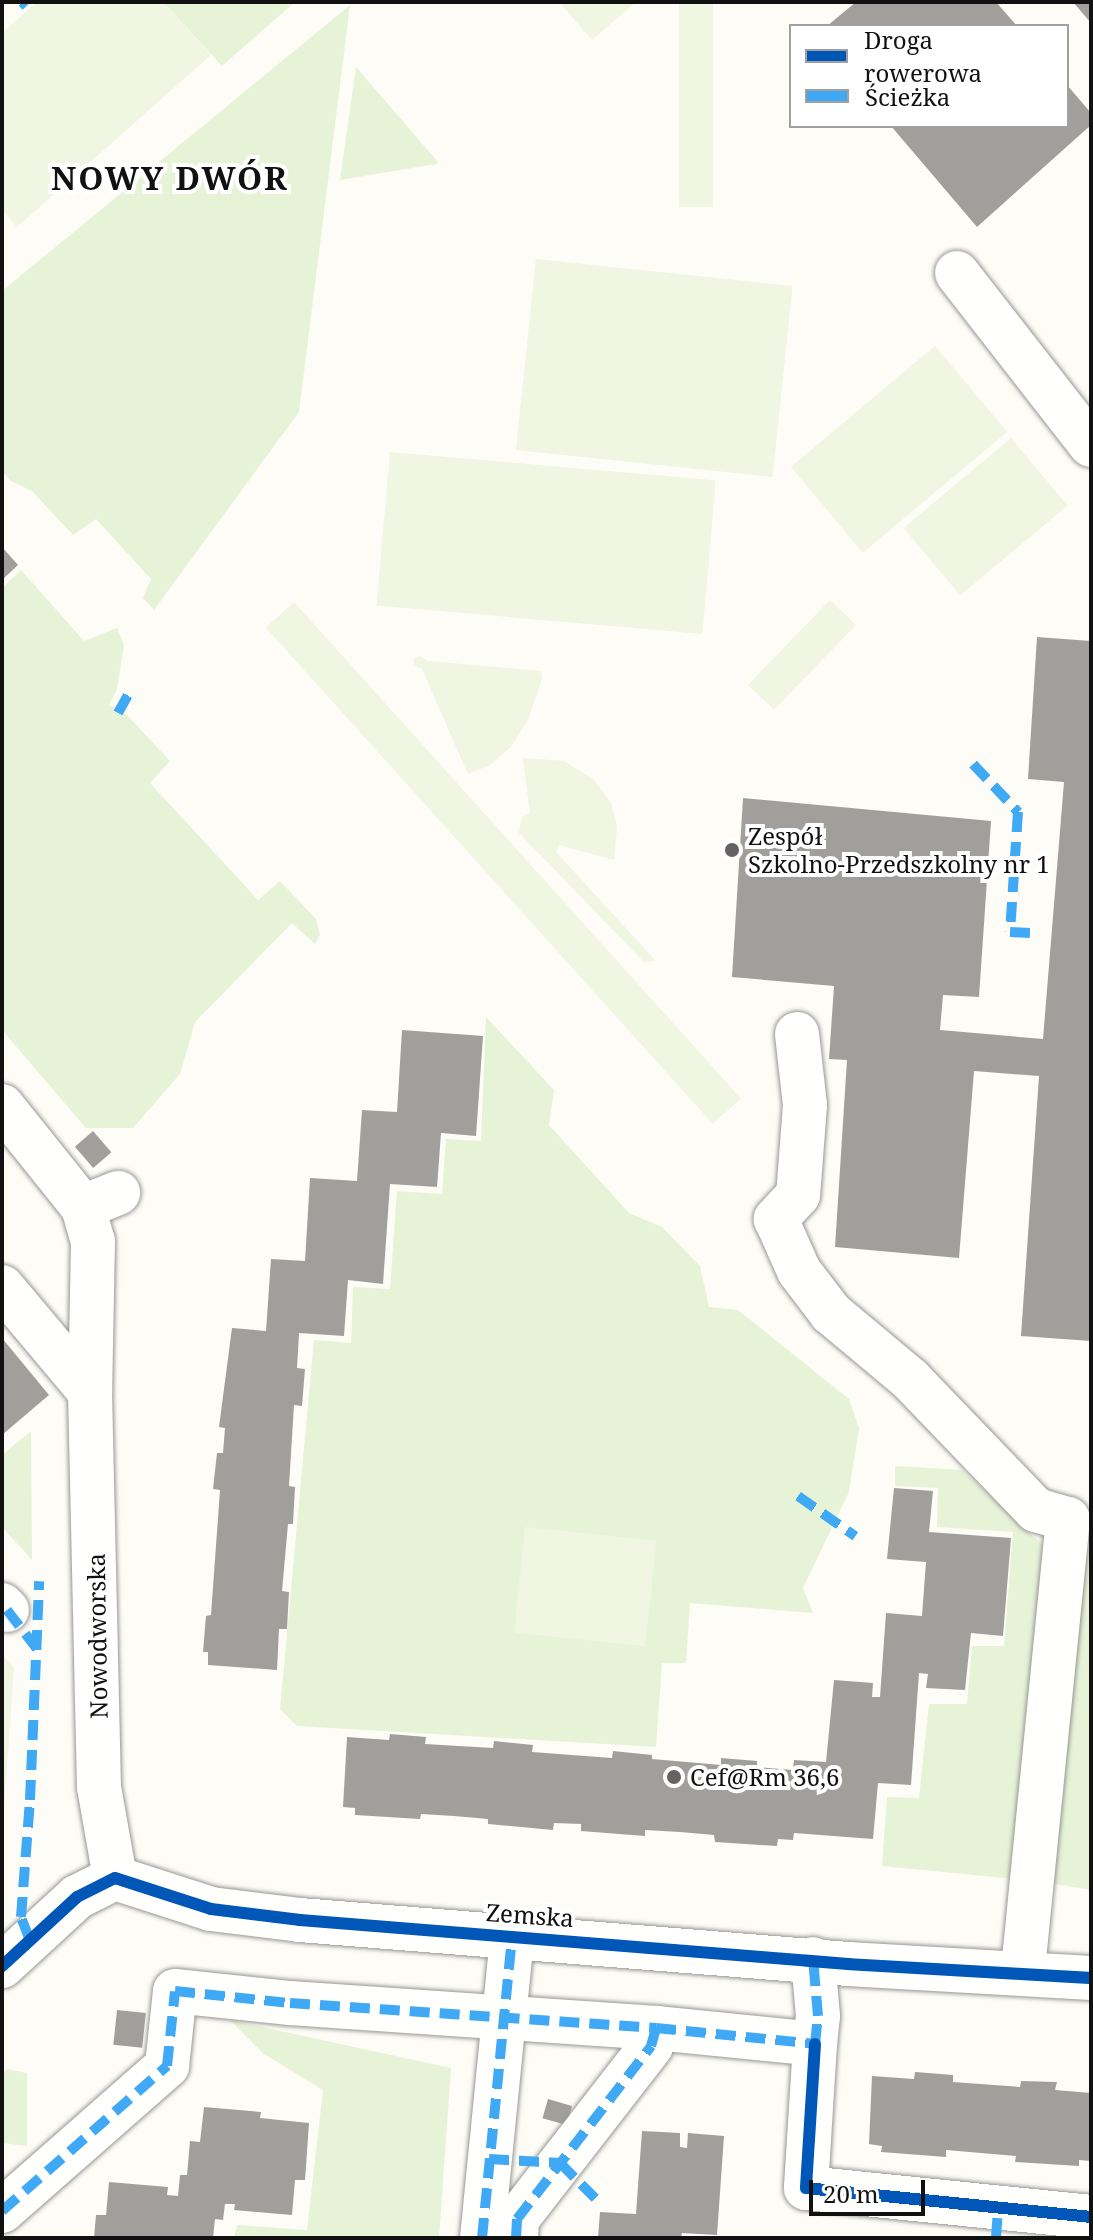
<!DOCTYPE html>
<meta charset="utf-8">
<style>
body{margin:0}
#map{position:relative;width:1093px;height:2240px;overflow:hidden;background:#fdfcf7;font-family:"Noto Serif",serif}
div>[style]{position:absolute}
.green>*{inset:0;background:#e7f3d7}
.pitch>*{inset:0;background:#f0f6e1;transform-origin:0 0}
.building>*{inset:0;background:#a19f9c;transform-origin:0 0}
.roads{filter:drop-shadow(0 0 2px #979795) drop-shadow(0 0 2px #979795)}
.minor>*{height:44px;margin:-22px;padding:0 22px;transform-origin:22px;border-radius:22px;background:#fffffe}
.quiet>*{height:10px;margin-top:-5px;transform-origin:0;background:repeating-linear-gradient(90deg,#3fa9f5 0 20px,transparent 0 30px)}
.cycleway>*{height:12px;margin:-6px;padding:0 6px;transform-origin:6px;border-radius:6px;background:#0057b8}
.dots>*{width:22px;height:22px;translate:-50% -50%;box-sizing:border-box;border:4px solid #fff;border-radius:50%}
span{translate:-50% -50%;white-space:nowrap;text-align:center;line-height:1.15;-webkit-text-stroke:8px #fff;paint-order:stroke}
.poi-label{font-size:24px;color:#111}
.left{translate:0 -50%;text-align:left}
.street-label{font-size:24px;color:#111}
.district-label{font-size:32px;color:#111;font-weight:700;letter-spacing:2px}
.frame{position:absolute;inset:0;border:4px solid #111;pointer-events:none}
.legend{position:absolute;left:789px;top:24px;width:280px;height:104px;box-sizing:border-box;background:#fff;border:2px solid #a0a0a0;margin:0;padding:10px 14px;list-style:none;font-size:24px;color:#111}
.legend li{display:flex;align-items:center;gap:16px;height:40px}
.legend b{width:40px;border:2px solid #a0a0a0}
.scale{position:absolute;left:809px;top:2180px;width:116px;height:36px;box-sizing:border-box;border:4px solid #111;border-top:0;padding-left:10px;font-size:24px;line-height:28px;white-space:nowrap;color:#111;-webkit-text-stroke:6px #fff;paint-order:stroke}
</style>
<div id="map">
<div class="green">
<i style="clip-path:polygon(163px 2px,295px 2px,222px 66px)"></i>
<i style="clip-path:polygon(350px 5px,299px 412px,154px 610px,143px 598px,151px 579px,96px 519px,73px 535px,32px 491px,11px 481px,2px 471px,2px 291px)"></i>
<i style="clip-path:polygon(356px 67px,438px 162px,436px 164px,340px 180px)"></i>
<i style="clip-path:polygon(21px 570px,84px 641px,117px 628px,124px 645px,117px 689px,109px 705px,127px 715px,170px 761px,150px 783px,258px 900px,280px 881px,316px 919px,320px 935px,315px 944px,292px 923px,195px 1022px,180px 1074px,133px 1128px,86px 1128px,2px 1030px,2px 588px)"></i>
<i style="clip-path:polygon(486px 1017px,554px 1090px,549px 1125px,629px 1213px,662px 1227px,700px 1266px,709px 1307px,738px 1310px,849px 1399px,859px 1428px,849px 1492px,803px 1588px,813px 1613px,690px 1603px,686px 1663px,662px 1663px,656px 1747px,297px 1726px,280px 1709px,314px 1340px,351px 1343px,353px 1287px,390px 1289px,397px 1191px,442px 1194px,446px 1139px,481px 1141px)"></i>
<i style="clip-path:polygon(31px 1431px,32px 1560px,2px 1527px,2px 1455px)"></i>
<i style="clip-path:polygon(895px 1466px,962px 1470px,1047px 1549px,1014px 1879px,882px 1866px,887px 1797px,919px 1798px,929px 1704px,967px 1704px,972px 1646px,1004px 1646px,1013px 1532px,937px 1527px,938px 1488px,895px 1486px)"></i>
<i style="clip-path:polygon(1091px 1547px,1091px 1890px,1049px 1883px,1083px 1555px)"></i>
<i style="clip-path:polygon(230px 2020px,451px 2068px,439px 2238px,234px 2238px,237px 2225px,307px 2230px,323px 2090px,264px 2054px)"></i>
<i style="clip-path:polygon(7px 2069px,27px 2073px,27px 2146px,2px 2143px,2px 2074px)"></i>
</div>
<div class="pitch">
<i style="clip-path:polygon(37px 2px,163px 2px,211px 55px,17px 227px,2px 209px,2px 33px)"></i>
<i style="clip-path:polygon(559px 2px,636px 2px,592px 40px)"></i>
<i style="left:679px;top:2px;width:34px;height:205px"></i>
<i style="left:536px;top:259px;width:258px;height:192px;rotate:6deg"></i>
<i style="left:935px;top:346px;width:112px;height:188px;rotate:50deg"></i>
<i style="left:1011px;top:438px;width:88px;height:140px;rotate:50deg"></i>
<i style="left:390px;top:452px;width:327px;height:154px;rotate:5deg"></i>
<i style="left:830px;top:600px;width:36px;height:118px;rotate:44deg"></i>
<i style="left:294px;top:602px;width:668px;height:38px;rotate:48deg"></i>
<i style="clip-path:polygon(420px 656px,428px 661px,541px 671px,542px 679px,528px 720px,511px 747px,490px 765px,468px 774px,422px 669px,415px 666px,413px 659px)"></i>
<i style="clip-path:polygon(523px 758px,564px 761px,594px 780px,611px 803px,617px 826px,614px 860px,559px 845px,556px 852px,656px 961px,644px 962px,519px 833px,522px 817px,530px 814px)"></i>
<i style="left:525px;top:1527px;width:132px;height:106px;rotate:6deg"></i>
<i style="clip-path:polygon(2px 1654px,14px 1668px,2px 1836px)"></i>
</div>
<div class="building">
<i style="clip-path:polygon(856px 2px,996px 2px,1017px 26px,827px 26px)"></i>
<i style="clip-path:polygon(1073px 2px,1091px 2px,1091px 23px)"></i>
<i style="clip-path:polygon(1067px 85px,1091px 113px,1091px 125px,977px 227px,891px 126px,1067px 126px)"></i>
<i style="clip-path:polygon(2px 547px,18px 565px,2px 580px)"></i>
<i style="clip-path:polygon(1037px 637px,1091px 641px,1091px 1341px,1021px 1336px,1039px 1076px,974px 1071px,959px 1258px,835px 1247px,847px 1060px,829px 1059px,834px 986px,732px 977px,743px 798px,991px 821px,979px 997px,943px 995px,940px 1030px,1043px 1039px,1064px 782px,1028px 779px)"></i>
<i style="clip-path:polygon(402px 1030px,483px 1036px,476px 1136px,441px 1133px,437px 1187px,390px 1184px,383px 1284px,348px 1280px,344px 1336px,299px 1333px,297px 1368px,305px 1369px,302px 1406px,294px 1405px,289px 1486px,295px 1487px,293px 1524px,288px 1524px,282px 1591px,289px 1592px,287px 1629px,279px 1629px,277px 1670px,208px 1665px,208px 1652px,203px 1652px,206px 1616px,211px 1615px,220px 1490px,213px 1489px,217px 1453px,223px 1453px,225px 1428px,219px 1427px,232px 1328px,266px 1331px,271px 1259px,305px 1261px,310px 1178px,357px 1181px,362px 1110px,397px 1112px)"></i>
<i style="left:93px;top:1131px;width:28px;height:24px;rotate:49deg"></i>
<i style="clip-path:polygon(2px 1338px,49px 1395px,2px 1435px)"></i>
<i style="clip-path:polygon(894px 1488px,933px 1491px,929px 1532px,1011px 1538px,1003px 1636px,971px 1633px,965px 1690px,926px 1688px,928px 1674px,919px 1673px,911px 1785px,878px 1783px,873px 1839px,794px 1833px,793px 1840px,778px 1839px,777px 1846px,715px 1842px,714px 1835px,680px 1832px,645px 1830px,645px 1836px,581px 1831px,581px 1824px,554px 1823px,553px 1830px,488px 1824px,488px 1819px,454px 1816px,421px 1814px,420px 1819px,355px 1815px,355px 1808px,343px 1807px,347px 1737px,389px 1740px,390px 1734px,426px 1737px,425px 1744px,493px 1748px,494px 1741px,533px 1745px,532px 1752px,612px 1758px,613px 1751px,652px 1755px,652px 1759px,721px 1765px,721px 1758px,757px 1761px,757px 1767px,793px 1770px,794px 1760px,826px 1762px,834px 1680px,873px 1683px,872px 1697px,880px 1697px,886px 1613px,922px 1616px,926px 1562px,887px 1559px)"></i>
<i style="left:117px;top:2010px;width:29px;height:35px;rotate:6deg"></i>
<i style="clip-path:polygon(915px 2072px,953px 2075px,953px 2082px,1020px 2087px,1021px 2081px,1057px 2082px,1055px 2090px,1091px 2093px,1091px 2161px,1079px 2160px,1079px 2166px,1015px 2162px,1016px 2156px,946px 2150px,946px 2157px,881px 2152px,882px 2146px,869px 2144px,872px 2076px,914px 2079px)"></i>
<i style="left:548px;top:2099px;width:25px;height:20px;rotate:16deg"></i>
<i style="clip-path:polygon(204px 2107px,261px 2112px,260px 2118px,309px 2123px,305px 2180px,295px 2180px,292px 2215px,234px 2210px,235px 2204px,225px 2204px,223px 2220px,215px 2219px,213px 2238px,94px 2238px,96px 2215px,106px 2215px,109px 2182px,168px 2187px,167px 2195px,178px 2196px,180px 2175px,187px 2175px,190px 2141px,200px 2142px)"></i>
<i style="clip-path:polygon(642px 2131px,680px 2133px,680px 2147px,687px 2148px,688px 2133px,724px 2136px,717px 2235px,682px 2233px,681px 2238px,598px 2238px,600px 2212px,636px 2214px)"></i>
</div>
<div class="roads">
<div class="minor">
<i style="left:957px;top:273px;width:218px;rotate:52.1deg"></i>
<i style="left:797px;top:1034px;width:71px;rotate:83.6deg"></i>
<i style="left:805px;top:1105px;width:90px;rotate:94.4deg"></i>
<i style="left:798px;top:1195px;width:33px;rotate:133deg"></i>
<i style="left:776px;top:1219px;width:57px;rotate:66.1deg"></i>
<i style="left:799px;top:1271px;width:53px;rotate:52.7deg"></i>
<i style="left:831px;top:1313px;width:103px;rotate:39.9deg"></i>
<i style="left:910px;top:1379px;width:182px;rotate:46.1deg"></i>
<i style="left:1036px;top:1510px;width:33px;rotate:16deg"></i>
<i style="left:1068px;top:1519px;width:456px;rotate:95.7deg"></i>
<i style="left:2px;top:1106px;width:129px;rotate:51.3deg"></i>
<i style="left:83px;top:1207px;width:35px;rotate:74deg"></i>
<i style="left:93px;top:1241px;width:151px;rotate:91.1deg"></i>
<i style="left:90px;top:1392px;width:395px;rotate:88.7deg"></i>
<i style="left:99px;top:1787px;width:92px;rotate:80deg"></i>
<i style="left:83px;top:1207px;width:38px;rotate:-22deg"></i>
<i style="left:2px;top:1287px;width:137px;rotate:50deg"></i>
<i style="left:2px;top:1605px;width:7px;rotate:45deg"></i>
<i style="left:2px;top:1966px;width:102px;rotate:-42.6deg"></i>
<i style="left:77px;top:1897px;width:42px;rotate:-26.6deg"></i>
<i style="left:115px;top:1878px;width:101px;rotate:17.9deg"></i>
<i style="left:211px;top:1909px;width:90px;rotate:7deg"></i>
<i style="left:300px;top:1920px;width:550px;rotate:4.59deg"></i>
<i style="left:848px;top:1964px;width:243px;rotate:3.3deg"></i>
<i style="left:815px;top:2044px;width:144px;rotate:93.6deg"></i>
<i style="left:806px;top:2188px;width:286px;rotate:5.8deg"></i>
<i style="left:2px;top:2211px;width:220px;rotate:-41.3deg"></i>
<i style="left:167px;top:2066px;width:75px;rotate:-83.9deg"></i>
<i style="left:175px;top:1991px;width:116px;rotate:6deg"></i>
<i style="left:290px;top:2003px;width:367px;rotate:3.9deg"></i>
<i style="left:482px;top:2238px;width:303px;rotate:-84.3deg"></i>
<i style="left:516px;top:2238px;width:19px;rotate:-87deg"></i>
<i style="left:517px;top:2219px;width:219px;rotate:-52.2deg"></i>
<i style="left:651px;top:2046px;width:19px;rotate:-74deg"></i>
<i style="left:656px;top:2028px;width:160px;rotate:5.7deg"></i>
<i style="left:815px;top:2044px;width:28px;rotate:-84deg"></i>
<i style="left:818px;top:2016px;width:57px;rotate:-95deg"></i>
</div>
</div>
<div class="quiet">
<i style="left:22px;top:2px;width:6px;rotate:45deg"></i>
<i style="left:118px;top:713px;width:23px;rotate:-61deg"></i>
<i style="left:973px;top:764px;width:66px;rotate:46.8deg"></i>
<i style="left:1018px;top:812px;width:120px;rotate:93.8deg"></i>
<i style="left:1010px;top:932px;width:20px;rotate:3deg"></i>
<i style="left:798px;top:1496px;width:70px;rotate:35.1deg"></i>
<i style="left:7px;top:1610px;width:49px;rotate:52.4deg"></i>
<i style="left:29px;top:1938px;width:22px;rotate:-111deg"></i>
<i style="left:21px;top:1917px;width:117px;rotate:-85.6deg"></i>
<i style="left:30px;top:1800px;width:219px;rotate:-87.6deg"></i>
<i style="left:489px;top:2159px;width:71px;rotate:3.2deg"></i>
<i style="left:560px;top:2163px;width:59px;rotate:45deg"></i>
<i style="left:2px;top:2211px;width:220px;rotate:-41.3deg"></i>
<i style="left:167px;top:2066px;width:75px;rotate:-83.9deg"></i>
<i style="left:175px;top:1991px;width:116px;rotate:6deg"></i>
<i style="left:290px;top:2003px;width:367px;rotate:3.9deg"></i>
<i style="left:482px;top:2238px;width:303px;rotate:-84.3deg"></i>
<i style="left:516px;top:2238px;width:19px;rotate:-87deg"></i>
<i style="left:517px;top:2219px;width:219px;rotate:-52.2deg"></i>
<i style="left:651px;top:2046px;width:19px;rotate:-74deg"></i>
<i style="left:656px;top:2028px;width:160px;rotate:5.7deg"></i>
<i style="left:815px;top:2044px;width:28px;rotate:-84deg"></i>
<i style="left:818px;top:2016px;width:57px;rotate:-95deg"></i>
<i style="left:996px;top:2238px;width:29px;rotate:-86deg"></i>
</div>
<div class="cycleway">
<i style="left:2px;top:1966px;width:102px;rotate:-42.6deg"></i>
<i style="left:77px;top:1897px;width:42px;rotate:-26.6deg"></i>
<i style="left:115px;top:1878px;width:101px;rotate:17.9deg"></i>
<i style="left:211px;top:1909px;width:90px;rotate:7deg"></i>
<i style="left:300px;top:1920px;width:550px;rotate:4.59deg"></i>
<i style="left:848px;top:1964px;width:243px;rotate:3.3deg"></i>
<i style="left:815px;top:2044px;width:144px;rotate:93.6deg"></i>
<i style="left:806px;top:2188px;width:286px;rotate:5.8deg"></i>
</div>
<div class="dots">
<i style="left:732px;top:850px;background:#646362"></i>
<i style="left:674px;top:1777px;background:#646362"></i>
</div>
<div class="poi-label">
<span class="left" style="left:748px;top:850px">Zespół<br>Szkolno-Przedszkolny nr 1</span>
<span class="left" style="left:690px;top:1777px">Cef@Rm 36,6</span>
</div>
<div class="street-label">
<span style="left:97px;top:1636px;rotate:-91deg">Nowodworska</span>
<span style="left:530px;top:1915px;rotate:4deg">Zemska</span>
</div>
<div class="district-label">
<span style="left:170px;top:178px">NOWY DWÓR</span>
</div>
<div class="frame"></div>
<ul class="legend">
<li><b style="height:10px;background:#0057b8"></b>Droga rowerowa</li>
<li><b style="height:10px;background:#3fa9f5"></b>Ścieżka</li>
</ul>
<div class="scale">20 m</div>
</div>
